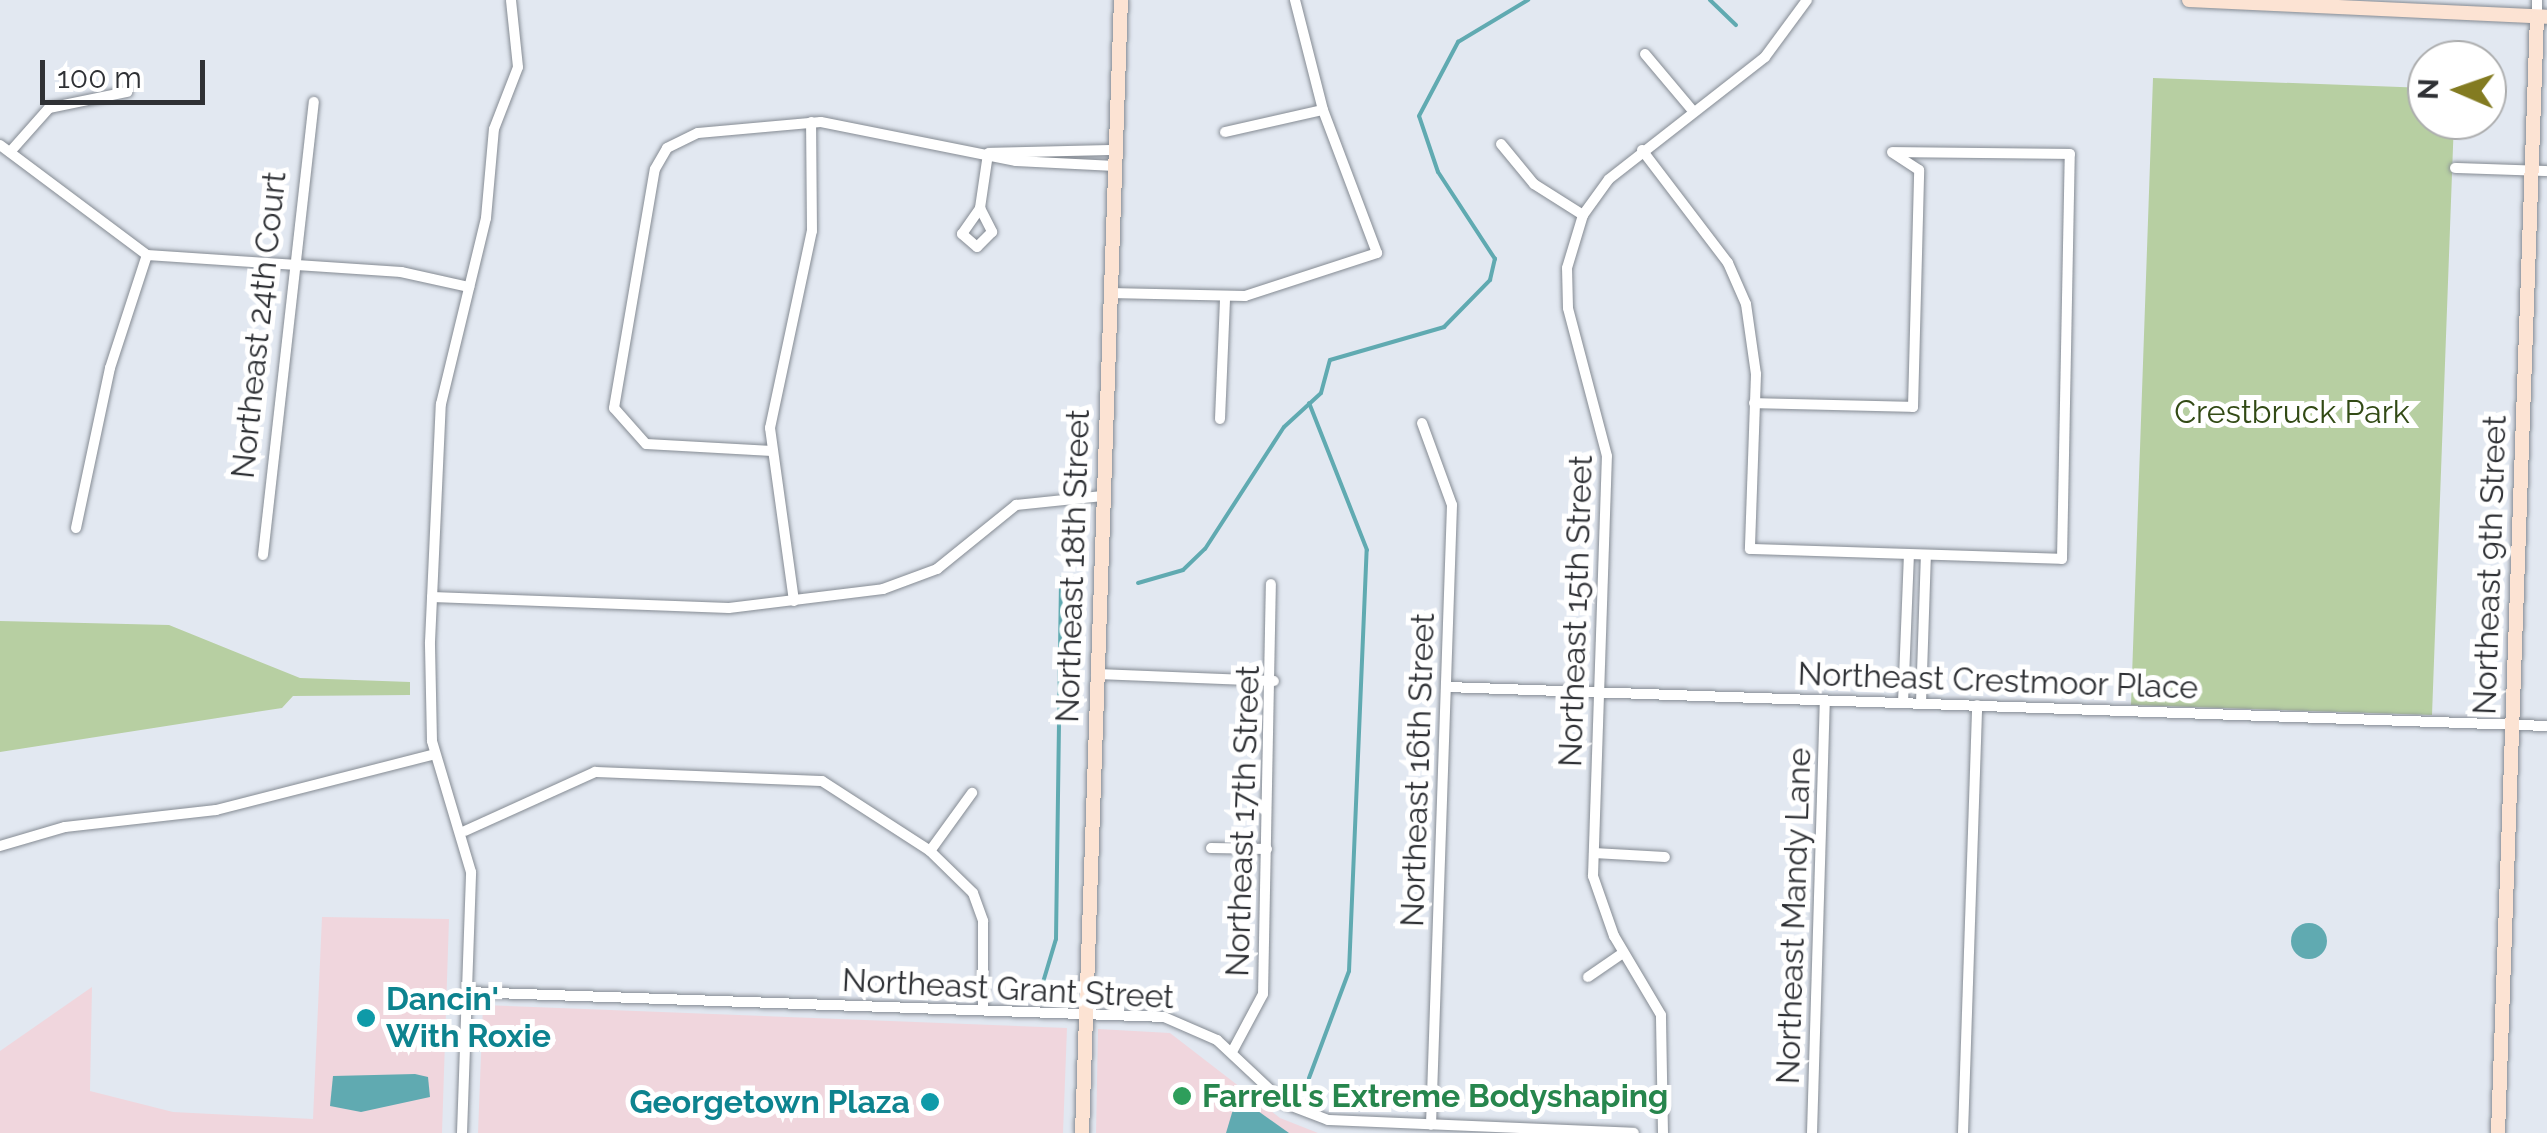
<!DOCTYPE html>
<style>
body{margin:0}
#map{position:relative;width:2547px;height:1133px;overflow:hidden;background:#e2e8f1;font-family:Raleway,sans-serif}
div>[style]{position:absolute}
.commercial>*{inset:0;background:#f0d6dd}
.green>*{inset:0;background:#b7cfa2}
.water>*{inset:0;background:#60aab1}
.round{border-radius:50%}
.stream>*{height:4px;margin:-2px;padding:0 2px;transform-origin:2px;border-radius:2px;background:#60aab1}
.roads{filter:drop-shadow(0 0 2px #858b93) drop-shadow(0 0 2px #858b93)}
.street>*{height:10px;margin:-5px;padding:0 5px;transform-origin:5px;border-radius:5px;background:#fff}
.secondary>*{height:14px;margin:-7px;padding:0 7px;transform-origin:7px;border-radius:7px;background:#fce3d3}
.dots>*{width:28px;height:28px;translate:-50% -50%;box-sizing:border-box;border:5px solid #fff;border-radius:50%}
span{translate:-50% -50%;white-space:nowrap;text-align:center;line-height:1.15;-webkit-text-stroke:10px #fff;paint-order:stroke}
.street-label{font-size:32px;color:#2f3135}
.park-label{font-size:32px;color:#324a15}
.culture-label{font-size:32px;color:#0d838f;font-weight:700}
.left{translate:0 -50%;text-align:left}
.right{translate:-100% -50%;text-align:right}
.leisure-label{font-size:32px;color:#27864d;font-weight:700}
.north{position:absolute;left:2407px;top:40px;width:100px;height:100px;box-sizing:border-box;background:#fff;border:2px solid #acadae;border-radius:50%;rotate:272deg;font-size:28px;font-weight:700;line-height:40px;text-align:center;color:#2f3135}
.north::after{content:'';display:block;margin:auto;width:35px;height:45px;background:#837b21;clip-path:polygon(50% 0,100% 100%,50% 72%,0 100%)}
.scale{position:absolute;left:40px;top:60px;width:165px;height:45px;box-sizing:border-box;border:5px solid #2f3135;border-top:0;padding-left:12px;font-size:30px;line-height:35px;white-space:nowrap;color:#2f3135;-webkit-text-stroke:8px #fff;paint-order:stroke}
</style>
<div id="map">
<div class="commercial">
<i style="clip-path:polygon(322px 917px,449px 919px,442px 1133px,0 1133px,0 1051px,92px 987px,90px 1091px,173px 1112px,313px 1119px)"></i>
<i style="clip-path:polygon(483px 1005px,1067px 1028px,1063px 1133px,478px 1133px)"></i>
<i style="clip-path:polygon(1098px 1029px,1170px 1033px,1280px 1118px,1318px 1133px,1096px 1133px)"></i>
</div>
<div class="green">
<i style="clip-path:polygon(2153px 78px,2427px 88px,2427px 120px,2454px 120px,2432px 715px,2131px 705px)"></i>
<i style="clip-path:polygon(0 621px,169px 625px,300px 678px,410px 682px,410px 695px,293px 696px,282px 708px,0 752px)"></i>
</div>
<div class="water">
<i class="round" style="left:2291px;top:923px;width:36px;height:36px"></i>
<i style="clip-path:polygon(415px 1074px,428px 1077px,430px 1097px,361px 1112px,330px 1106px,333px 1076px)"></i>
<i style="clip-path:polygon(1237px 1096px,1289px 1133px,1226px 1133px)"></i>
</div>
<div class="stream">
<i style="left:1710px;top:0;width:36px;rotate:44deg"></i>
<i style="left:1138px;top:583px;width:47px;rotate:-16.1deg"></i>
<i style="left:1183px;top:570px;width:30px;rotate:-44deg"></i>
<i style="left:1205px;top:549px;width:145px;rotate:-57.1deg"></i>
<i style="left:1284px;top:427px;width:50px;rotate:-42.6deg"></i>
<i style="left:1321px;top:393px;width:34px;rotate:-75deg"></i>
<i style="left:1330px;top:360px;width:119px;rotate:-16.1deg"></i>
<i style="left:1444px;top:327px;width:66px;rotate:-45.6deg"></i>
<i style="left:1490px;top:280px;width:22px;rotate:-77deg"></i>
<i style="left:1495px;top:259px;width:104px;rotate:-123.2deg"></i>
<i style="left:1438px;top:172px;width:59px;rotate:-108.7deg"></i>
<i style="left:1419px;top:116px;width:84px;rotate:-62.2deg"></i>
<i style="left:1458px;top:42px;width:82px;rotate:-31deg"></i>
<i style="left:1041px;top:989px;width:52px;rotate:-73.3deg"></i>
<i style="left:1056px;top:939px;width:361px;rotate:-89.2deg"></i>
<i style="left:1309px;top:1078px;width:114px;rotate:-69.5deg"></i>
<i style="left:1349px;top:971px;width:421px;rotate:-87.6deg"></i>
<i style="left:1367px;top:550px;width:158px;rotate:-111.5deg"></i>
</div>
<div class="roads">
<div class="street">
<i style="left:2537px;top:17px;width:17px;rotate:-90deg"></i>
<i style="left:1645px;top:54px;width:75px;rotate:49.9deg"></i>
<i style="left:1225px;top:132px;width:100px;rotate:-12.7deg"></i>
<i style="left:1501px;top:144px;width:52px;rotate:50.5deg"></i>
<i style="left:1534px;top:184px;width:58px;rotate:32.3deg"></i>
<i style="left:0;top:145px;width:184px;rotate:36.8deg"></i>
<i style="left:147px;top:255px;width:255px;rotate:3.8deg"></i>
<i style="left:401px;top:272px;width:70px;rotate:12.4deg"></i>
<i style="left:1642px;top:150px;width:142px;rotate:52.7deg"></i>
<i style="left:1728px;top:263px;width:45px;rotate:66.3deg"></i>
<i style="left:1746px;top:304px;width:71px;rotate:81.9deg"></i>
<i style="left:1756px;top:374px;width:175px;rotate:92deg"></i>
<i style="left:1750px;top:549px;width:312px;rotate:1.8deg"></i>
<i style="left:2062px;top:559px;width:405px;rotate:-88.9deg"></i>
<i style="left:2070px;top:154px;width:178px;rotate:-179.4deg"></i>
<i style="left:10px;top:152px;width:59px;rotate:-48.4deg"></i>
<i style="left:49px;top:108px;width:80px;rotate:-11.6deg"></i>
<i style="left:989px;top:153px;width:126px;rotate:-1.4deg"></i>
<i style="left:2455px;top:168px;width:92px;rotate:1.9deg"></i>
<i style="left:980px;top:208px;width:27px;rotate:63deg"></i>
<i style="left:992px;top:232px;width:21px;rotate:135deg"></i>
<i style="left:977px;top:247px;width:20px;rotate:-139deg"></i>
<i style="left:962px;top:234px;width:32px;rotate:-55deg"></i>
<i style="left:980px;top:208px;width:55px;rotate:-81.6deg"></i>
<i style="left:1110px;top:293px;width:135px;rotate:1.3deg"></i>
<i style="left:1245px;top:296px;width:139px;rotate:-18deg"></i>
<i style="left:1377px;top:253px;width:153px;rotate:-110.7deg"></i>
<i style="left:1323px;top:110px;width:114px;rotate:-104.3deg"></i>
<i style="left:1754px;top:403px;width:159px;rotate:1.4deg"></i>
<i style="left:1913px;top:407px;width:237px;rotate:-88.5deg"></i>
<i style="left:1919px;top:170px;width:31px;rotate:-147deg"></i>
<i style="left:1220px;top:419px;width:121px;rotate:-87.6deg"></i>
<i style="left:1422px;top:423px;width:87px;rotate:69.9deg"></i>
<i style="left:1452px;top:505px;width:620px;rotate:91.94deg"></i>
<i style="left:772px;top:451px;width:126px;rotate:-176.8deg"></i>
<i style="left:646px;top:444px;width:48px;rotate:-131.6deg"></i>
<i style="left:614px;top:408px;width:242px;rotate:-80.3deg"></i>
<i style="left:655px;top:169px;width:24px;rotate:-60deg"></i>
<i style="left:667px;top:148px;width:34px;rotate:-26deg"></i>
<i style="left:698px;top:133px;width:123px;rotate:-5.1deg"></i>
<i style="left:821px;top:122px;width:199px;rotate:11.3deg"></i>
<i style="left:1016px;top:161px;width:99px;rotate:2.9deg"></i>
<i style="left:76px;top:528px;width:164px;rotate:-78deg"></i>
<i style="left:110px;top:368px;width:119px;rotate:-71.9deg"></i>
<i style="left:263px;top:555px;width:456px;rotate:-83.6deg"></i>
<i style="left:432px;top:597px;width:297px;rotate:2.1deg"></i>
<i style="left:729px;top:608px;width:155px;rotate:-7deg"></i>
<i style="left:883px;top:589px;width:58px;rotate:-20.3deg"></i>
<i style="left:937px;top:569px;width:102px;rotate:-39deg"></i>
<i style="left:1016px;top:505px;width:87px;rotate:-5.9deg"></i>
<i style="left:794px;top:601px;width:175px;rotate:-97.9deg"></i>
<i style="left:770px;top:428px;width:201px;rotate:-78deg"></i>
<i style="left:812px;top:231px;width:109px;rotate:-90.5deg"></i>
<i style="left:1096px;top:674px;width:178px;rotate:2.3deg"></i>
<i style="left:1447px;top:687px;width:1101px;rotate:2.03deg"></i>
<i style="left:1903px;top:703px;width:148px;rotate:-87.7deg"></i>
<i style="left:1921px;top:703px;width:148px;rotate:-88.1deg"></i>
<i style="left:465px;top:831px;width:143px;rotate:-24.4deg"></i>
<i style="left:595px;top:772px;width:227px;rotate:2.3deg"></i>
<i style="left:822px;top:781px;width:129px;rotate:32.9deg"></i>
<i style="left:930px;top:851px;width:60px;rotate:44.3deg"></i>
<i style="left:973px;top:893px;width:30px;rotate:70deg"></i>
<i style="left:983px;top:921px;width:88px;rotate:90deg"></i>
<i style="left:0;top:846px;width:68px;rotate:-16.3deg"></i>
<i style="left:65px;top:827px;width:152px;rotate:-6.4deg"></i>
<i style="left:216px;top:810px;width:226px;rotate:-14.3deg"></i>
<i style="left:1211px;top:848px;width:56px;rotate:1deg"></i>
<i style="left:930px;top:851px;width:72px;rotate:-54.1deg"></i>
<i style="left:1594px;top:853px;width:71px;rotate:3.2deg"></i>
<i style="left:1588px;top:977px;width:42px;rotate:-34.4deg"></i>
<i style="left:467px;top:992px;width:697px;rotate:2.05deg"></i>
<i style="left:1164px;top:1017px;width:58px;rotate:23.5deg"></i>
<i style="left:1217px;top:1040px;width:92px;rotate:43.2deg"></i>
<i style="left:1284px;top:1103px;width:47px;rotate:21.1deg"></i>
<i style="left:1328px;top:1120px;width:306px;rotate:2.4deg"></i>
<i style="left:1232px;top:1052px;width:66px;rotate:-61.9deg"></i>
<i style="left:1263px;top:994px;width:410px;rotate:-88.9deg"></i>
<i style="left:462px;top:1133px;width:261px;rotate:-88deg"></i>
<i style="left:471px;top:872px;width:137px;rotate:-106.6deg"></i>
<i style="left:432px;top:741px;width:99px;rotate:-91.2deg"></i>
<i style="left:430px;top:642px;width:238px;rotate:-87.4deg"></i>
<i style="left:441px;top:404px;width:191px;rotate:-76.4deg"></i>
<i style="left:486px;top:218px;width:89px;rotate:-84.9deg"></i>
<i style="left:494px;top:129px;width:66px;rotate:-68.8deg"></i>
<i style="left:518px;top:67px;width:67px;rotate:-96deg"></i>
<i style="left:1663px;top:1133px;width:118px;rotate:-91deg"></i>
<i style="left:1661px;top:1015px;width:92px;rotate:-120.7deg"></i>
<i style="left:1614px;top:936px;width:64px;rotate:-109.3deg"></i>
<i style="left:1593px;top:876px;width:420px;rotate:-88.1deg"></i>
<i style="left:1607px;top:456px;width:153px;rotate:-104.8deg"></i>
<i style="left:1568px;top:308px;width:40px;rotate:-91.4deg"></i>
<i style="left:1567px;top:268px;width:55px;rotate:-73.2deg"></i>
<i style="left:1583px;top:215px;width:44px;rotate:-54.2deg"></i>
<i style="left:1609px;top:179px;width:198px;rotate:-38deg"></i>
<i style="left:1765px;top:57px;width:71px;rotate:-53.6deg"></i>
<i style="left:1812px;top:1133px;width:433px;rotate:-88.3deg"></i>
<i style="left:1963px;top:1133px;width:428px;rotate:-88.1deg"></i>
</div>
<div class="secondary">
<i style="left:2189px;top:0;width:358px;rotate:2.7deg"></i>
<i style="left:1082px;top:1133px;width:1134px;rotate:-88.03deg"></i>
<i style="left:2498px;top:1133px;width:1117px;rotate:-88deg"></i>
</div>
</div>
<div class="dots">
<i style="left:366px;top:1018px;background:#0f9aa8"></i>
<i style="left:1182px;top:1096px;background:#2e9e5b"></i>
<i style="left:930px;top:1102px;background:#0f9aa8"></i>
</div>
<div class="street-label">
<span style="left:259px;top:325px;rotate:-84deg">Northeast 24th Court</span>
<span style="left:2490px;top:565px;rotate:-88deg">Northeast 9th Street</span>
<span style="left:1073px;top:566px;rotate:-88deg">Northeast 18th Street</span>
<span style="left:1576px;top:611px;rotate:-88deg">Northeast 15th Street</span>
<span style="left:1998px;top:681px;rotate:2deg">Northeast Crestmoor Place</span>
<span style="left:1418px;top:770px;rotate:-88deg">Northeast 16th Street</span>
<span style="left:1243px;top:821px;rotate:-88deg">Northeast 17th Street</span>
<span style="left:1794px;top:916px;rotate:-88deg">Northeast Mandy Lane</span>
<span style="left:1008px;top:989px;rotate:3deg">Northeast Grant Street</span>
</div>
<div class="park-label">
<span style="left:2292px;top:412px">Crestbruck Park</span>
</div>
<div class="culture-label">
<span class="left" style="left:386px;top:1018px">Dancin'<br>With Roxie</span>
<span class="right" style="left:910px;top:1102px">Georgetown Plaza</span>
</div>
<div class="leisure-label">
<span class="left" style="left:1202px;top:1096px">Farrell's Extreme Bodyshaping</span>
</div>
<div class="north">N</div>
<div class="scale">100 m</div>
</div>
